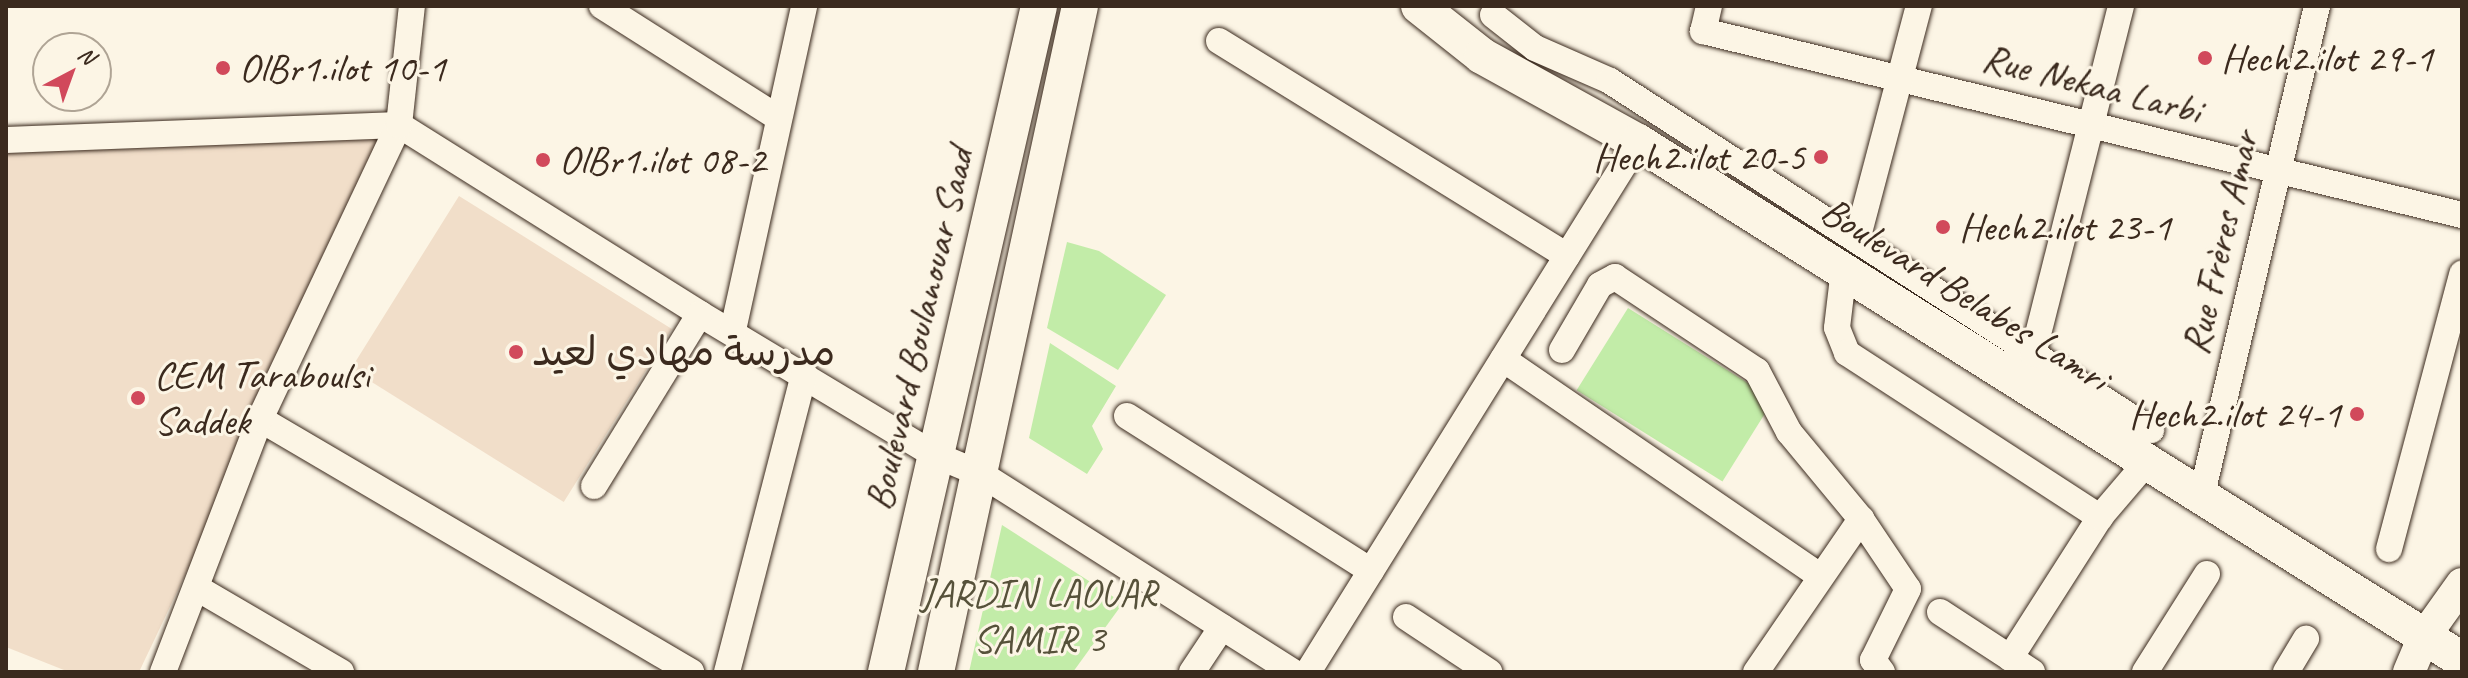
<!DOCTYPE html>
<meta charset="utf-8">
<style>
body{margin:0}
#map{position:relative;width:2468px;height:678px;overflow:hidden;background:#fcf5e5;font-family:Caveat,"Playpen Sans Arabic",sans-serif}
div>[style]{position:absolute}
.built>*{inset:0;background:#f1dec9;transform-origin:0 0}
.green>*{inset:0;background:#c2eca8;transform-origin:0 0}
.roads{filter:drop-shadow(0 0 2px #3b2a1e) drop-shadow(0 0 2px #3b2a1e)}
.minor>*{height:26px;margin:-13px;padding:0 13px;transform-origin:13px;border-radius:13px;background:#fcf5e5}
.tertiary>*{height:32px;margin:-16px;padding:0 16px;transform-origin:16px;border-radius:16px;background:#fcf5e5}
.secondary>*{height:36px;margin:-18px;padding:0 18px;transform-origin:18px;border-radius:18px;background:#fcf5e5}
.dots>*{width:22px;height:22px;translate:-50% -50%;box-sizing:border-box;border:4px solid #fcf5e5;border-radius:50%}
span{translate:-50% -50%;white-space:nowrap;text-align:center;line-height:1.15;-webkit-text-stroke:6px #fcf5e5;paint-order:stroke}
.poi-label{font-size:40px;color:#3b2a1e}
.left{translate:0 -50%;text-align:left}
.right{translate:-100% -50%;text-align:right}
.street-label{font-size:40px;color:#3b2a1e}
.park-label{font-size:40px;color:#56513a}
.frame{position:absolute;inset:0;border:8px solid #3b2a1e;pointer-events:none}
.north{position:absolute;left:32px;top:32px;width:80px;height:80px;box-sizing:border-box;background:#fcf5e5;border:2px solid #afa495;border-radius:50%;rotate:41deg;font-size:22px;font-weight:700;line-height:32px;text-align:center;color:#3b2a1e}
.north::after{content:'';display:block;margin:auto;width:28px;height:36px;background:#d1495b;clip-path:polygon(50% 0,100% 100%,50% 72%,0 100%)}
</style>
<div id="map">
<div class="built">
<i style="clip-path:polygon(399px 125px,139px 672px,69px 672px,6px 647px,6px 148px)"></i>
<i style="left:459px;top:196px;width:251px;height:204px;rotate:32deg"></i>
</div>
<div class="green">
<i style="clip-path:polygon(1067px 242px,1099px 251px,1166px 295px,1118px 370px,1047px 328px)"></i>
<i style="left:1628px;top:308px;width:172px;height:97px;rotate:32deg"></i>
<i style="clip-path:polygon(1050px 343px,1116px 386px,1092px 426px,1103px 449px,1087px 474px,1029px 438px)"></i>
<i style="clip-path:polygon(1002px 525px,1123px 603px,1073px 672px,969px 672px)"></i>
</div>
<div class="roads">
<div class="minor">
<i style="left:602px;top:6px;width:207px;rotate:32.4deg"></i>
<i style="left:1709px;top:6px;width:26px;rotate:103deg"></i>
<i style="left:1703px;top:31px;width:781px;rotate:13.63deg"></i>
<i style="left:1493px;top:15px;width:53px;rotate:38.2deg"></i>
<i style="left:1535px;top:48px;width:82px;rotate:23.7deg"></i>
<i style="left:1610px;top:81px;width:644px;rotate:32.83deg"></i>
<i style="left:1219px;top:41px;width:409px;rotate:31.7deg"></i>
<i style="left:6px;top:140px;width:393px;rotate:-2.2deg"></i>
<i style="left:399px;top:125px;width:355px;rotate:32.1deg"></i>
<i style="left:700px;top:314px;width:272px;rotate:31deg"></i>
<i style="left:933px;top:454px;width:52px;rotate:22.6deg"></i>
<i style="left:981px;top:474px;width:370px;rotate:32.4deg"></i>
<i style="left:1857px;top:240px;width:242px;rotate:-75.2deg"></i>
<i style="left:1844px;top:269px;width:59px;rotate:96.8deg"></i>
<i style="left:1837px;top:328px;width:27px;rotate:68deg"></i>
<i style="left:1847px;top:353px;width:302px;rotate:33deg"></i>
<i style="left:733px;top:330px;width:332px;rotate:-77.6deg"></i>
<i style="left:1562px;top:350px;width:75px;rotate:-59.7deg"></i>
<i style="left:1600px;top:285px;width:17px;rotate:-28deg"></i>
<i style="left:1615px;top:277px;width:170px;rotate:33.5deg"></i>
<i style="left:1757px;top:371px;width:69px;rotate:62.3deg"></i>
<i style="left:1789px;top:432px;width:113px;rotate:50.4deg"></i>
<i style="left:1861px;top:519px;width:84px;rotate:56.1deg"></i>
<i style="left:1908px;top:589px;width:79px;rotate:116.2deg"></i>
<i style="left:1873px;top:660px;width:15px;rotate:53deg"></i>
<i style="left:2033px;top:354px;width:359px;rotate:-75.8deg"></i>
<i style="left:1503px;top:359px;width:383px;rotate:34.4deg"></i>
<i style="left:1127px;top:416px;width:289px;rotate:32.4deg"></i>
<i style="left:260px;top:419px;width:500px;rotate:30.4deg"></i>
<i style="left:594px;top:486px;width:202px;rotate:-58.4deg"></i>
<i style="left:2201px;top:498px;width:505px;rotate:-76.73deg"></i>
<i style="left:2389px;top:549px;width:285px;rotate:-75.1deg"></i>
<i style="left:197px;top:588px;width:167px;rotate:30.3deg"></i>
<i style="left:1940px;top:612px;width:110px;rotate:33.1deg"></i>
<i style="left:1406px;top:617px;width:100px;rotate:33.5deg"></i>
<i style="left:2010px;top:658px;width:167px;rotate:-57.4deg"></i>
<i style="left:2100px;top:517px;width:72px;rotate:-49.5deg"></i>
<i style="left:163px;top:672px;width:271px;rotate:-69deg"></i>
<i style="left:260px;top:419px;width:325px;rotate:-64.7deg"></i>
<i style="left:399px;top:125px;width:120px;rotate:-83.8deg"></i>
<i style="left:727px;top:672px;width:308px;rotate:-75.5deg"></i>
<i style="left:1192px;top:672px;width:54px;rotate:-56.3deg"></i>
<i style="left:1308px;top:672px;width:624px;rotate:-58.09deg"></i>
<i style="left:1756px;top:672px;width:186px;rotate:-55.5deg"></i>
<i style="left:2145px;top:672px;width:116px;rotate:-57.7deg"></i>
<i style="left:2286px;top:672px;width:39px;rotate:-59deg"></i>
</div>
<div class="tertiary">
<i style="left:2409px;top:672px;width:38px;rotate:-67deg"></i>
<i style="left:2424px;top:637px;width:65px;rotate:-54.4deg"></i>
</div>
<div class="secondary">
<i style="left:1419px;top:6px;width:80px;rotate:38.4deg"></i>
<i style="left:1482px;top:56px;width:178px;rotate:28.9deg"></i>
<i style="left:1638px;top:142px;width:973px;rotate:32.16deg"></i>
<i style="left:886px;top:672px;width:683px;rotate:-77.06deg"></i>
<i style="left:936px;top:672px;width:681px;rotate:-77.8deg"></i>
</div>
</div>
<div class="dots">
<i style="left:2205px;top:58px;background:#d1495b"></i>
<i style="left:223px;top:68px;background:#d1495b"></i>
<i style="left:1821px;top:157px;background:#d1495b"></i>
<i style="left:543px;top:160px;background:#d1495b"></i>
<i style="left:1943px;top:227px;background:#d1495b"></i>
<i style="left:516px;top:352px;background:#d1495b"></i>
<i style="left:138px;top:398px;background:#d1495b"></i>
<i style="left:2357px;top:414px;background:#d1495b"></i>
</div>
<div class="poi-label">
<span class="left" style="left:2221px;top:58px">Hech2.ilot 29-1</span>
<span class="left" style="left:239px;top:68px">OlBr1.ilot 10-1</span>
<span class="right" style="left:1805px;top:157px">Hech2.ilot 20-5</span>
<span class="left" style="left:559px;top:160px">OlBr1.ilot 08-2</span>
<span class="left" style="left:1959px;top:227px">Hech2.ilot 23-1</span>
<span class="left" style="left:532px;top:352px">مدرسة مهادي لعيد</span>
<span class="left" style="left:154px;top:398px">CEM Taraboulsi<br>Saddek</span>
<span class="right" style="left:2341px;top:414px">Hech2.ilot 24-1</span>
</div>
<div class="street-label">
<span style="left:2092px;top:84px;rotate:14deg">Rue Nekaa Larbi</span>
<span style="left:2220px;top:243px;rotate:-77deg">Rue Frères Amar</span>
<span style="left:1965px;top:294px;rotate:32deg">Boulevard Belabes Lamri</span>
<span style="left:919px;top:329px;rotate:-77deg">Boulevard Boulanouar Saad</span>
</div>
<div class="park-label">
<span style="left:1039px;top:616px">JARDIN LAOUAR<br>SAMIR 3</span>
</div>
<div class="frame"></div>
<div class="north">N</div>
</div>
